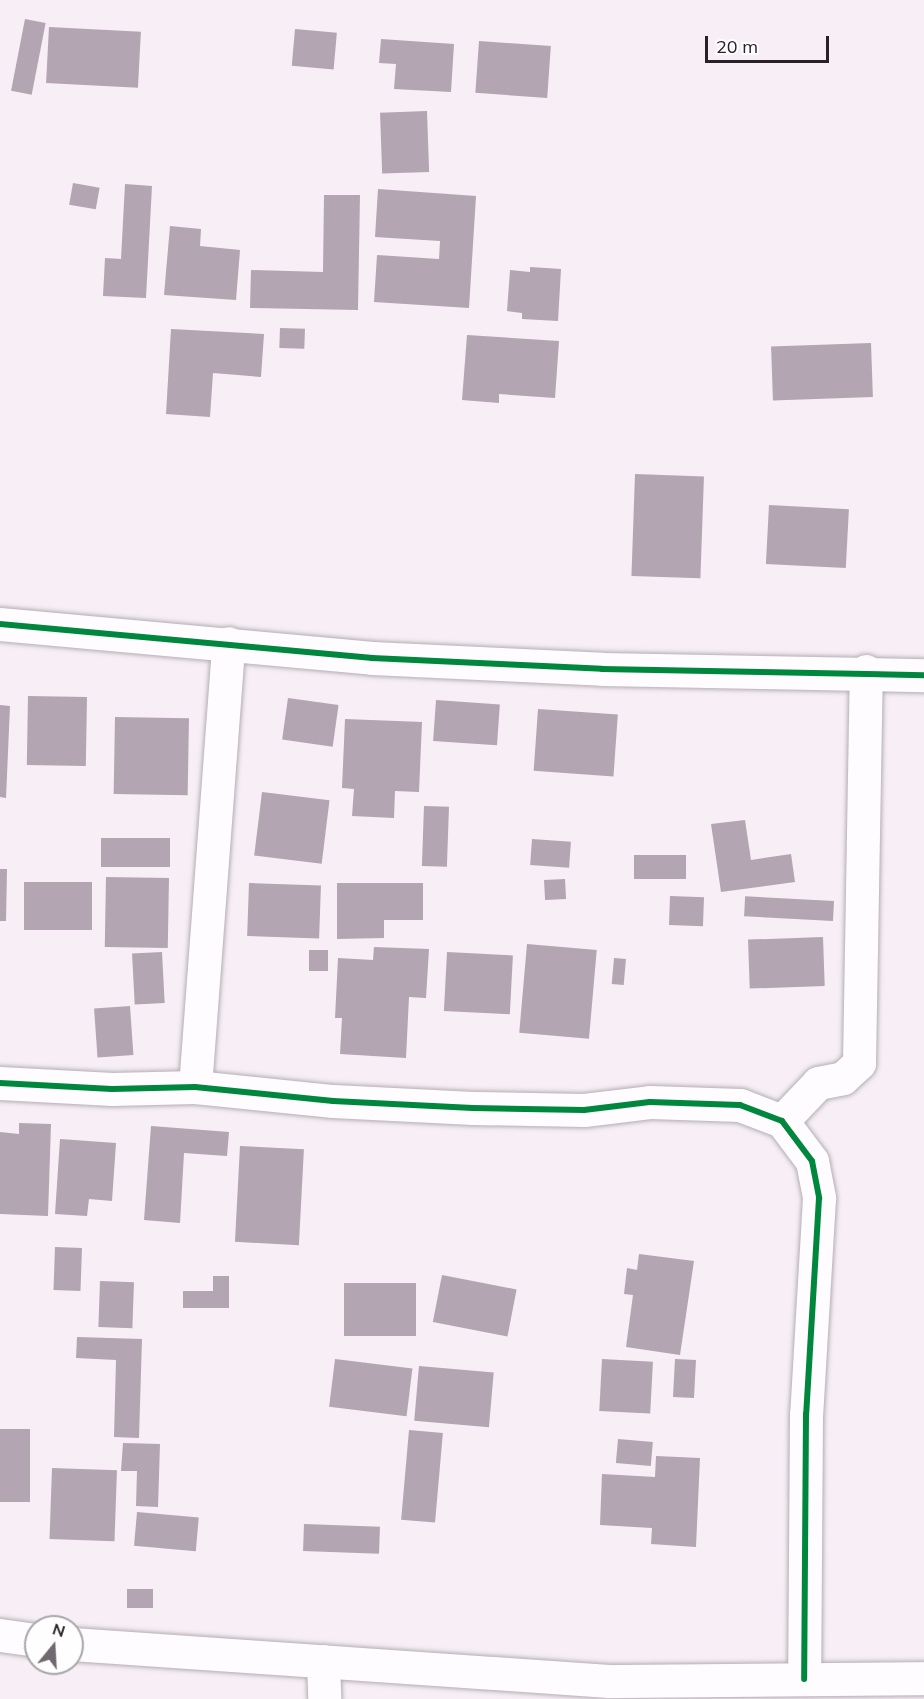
<!DOCTYPE html>
<style>
body{margin:0}
#map{position:relative;width:924px;height:1699px;overflow:hidden;background:#f7eef6;font-family:Mulish,sans-serif}
div>[style]{position:absolute}
.building>*{inset:0;background:#b3a5b2;transform-origin:0 0}
.roads{filter:drop-shadow(0 0 2px #b4aeb4) drop-shadow(0 0 2px #b4aeb4)}
.street>*{height:33px;margin:-16.5px;padding:0 16.5px;transform-origin:16.5px;border-radius:16.5px;background:#fefcfe}
.cycleway>*{height:6px;margin:-3px;padding:0 3px;transform-origin:3px;border-radius:3px;background:#00873e}
span{translate:-50% -50%;white-space:nowrap;text-align:center;line-height:1.15;-webkit-text-stroke:6px #fefefe;paint-order:stroke}
.north{position:absolute;left:24px;top:1615px;width:60px;height:60px;box-sizing:border-box;background:#fefefe;border:2px solid #a8a6a8;border-radius:50%;rotate:18deg;font-size:16px;font-weight:700;line-height:24px;text-align:center;color:#282127}
.north::after{content:'';display:block;margin:auto;width:21px;height:27px;background:#70696f;clip-path:polygon(50% 0,100% 100%,50% 72%,0 100%)}
.scale{position:absolute;left:705px;top:36px;width:124px;height:27px;box-sizing:border-box;border:3px solid #282127;border-top:0;padding-left:8px;font-size:18px;line-height:21px;white-space:nowrap;color:#282127;-webkit-text-stroke:4px #fefefe;paint-order:stroke}
</style>
<div id="map">
<div class="building">
<i style="left:25px;top:19px;width:21px;height:73px;rotate:11deg"></i>
<i style="left:49px;top:27px;width:92px;height:56px;rotate:3deg"></i>
<i style="left:295px;top:29px;width:42px;height:37px;rotate:5deg"></i>
<i style="clip-path:polygon(381px 39px,454px 44px,451px 92px,394px 89px,396px 64px,379px 63px)"></i>
<i style="left:479px;top:41px;width:72px;height:52px;rotate:4deg"></i>
<i style="left:427px;top:111px;width:61px;height:47px;rotate:88deg"></i>
<i style="left:73px;top:183px;width:27px;height:22px;rotate:10deg"></i>
<i style="clip-path:polygon(125px 184px,152px 186px,146px 298px,103px 296px,105px 258px,121px 259px)"></i>
<i style="clip-path:polygon(378px 189px,476px 196px,469px 308px,374px 302px,377px 255px,439px 259px,440px 241px,375px 237px)"></i>
<i style="clip-path:polygon(324px 195px,360px 195px,358px 310px,250px 308px,251px 270px,323px 272px)"></i>
<i style="clip-path:polygon(170px 226px,201px 229px,200px 246px,240px 250px,236px 300px,164px 295px)"></i>
<i style="clip-path:polygon(530px 267px,561px 269px,558px 321px,522px 319px,522px 313px,507px 311px,510px 270px,530px 272px)"></i>
<i style="left:280px;top:328px;width:25px;height:20px;rotate:2deg"></i>
<i style="clip-path:polygon(171px 329px,264px 334px,261px 377px,213px 373px,210px 417px,166px 414px)"></i>
<i style="clip-path:polygon(467px 335px,559px 341px,555px 398px,499px 394px,499px 403px,462px 400px)"></i>
<i style="left:871px;top:343px;width:54px;height:100px;rotate:88deg"></i>
<i style="left:635px;top:474px;width:69px;height:102px;rotate:2deg"></i>
<i style="left:769px;top:505px;width:80px;height:59px;rotate:3deg"></i>
<i style="left:28px;top:696px;width:59px;height:69px;rotate:1deg"></i>
<i style="left:288px;top:698px;width:51px;height:42px;rotate:8deg"></i>
<i style="left:436px;top:700px;width:64px;height:41px;rotate:4deg"></i>
<i style="clip-path:polygon(0 705px,10px 706px,6px 798px,0 797px)"></i>
<i style="left:538px;top:709px;width:80px;height:62px;rotate:4deg"></i>
<i style="left:115px;top:717px;width:74px;height:77px;rotate:1deg"></i>
<i style="clip-path:polygon(345px 719px,422px 722px,419px 792px,395px 791px,394px 818px,352px 816px,354px 789px,342px 788px)"></i>
<i style="left:262px;top:792px;width:68px;height:64px;rotate:7deg"></i>
<i style="left:424px;top:806px;width:25px;height:60px;rotate:2deg"></i>
<i style="clip-path:polygon(745px 820px,751px 860px,791px 854px,795px 882px,721px 892px,711px 824px)"></i>
<i style="left:170px;top:838px;width:29px;height:69px;rotate:90deg"></i>
<i style="left:532px;top:839px;width:39px;height:26px;rotate:4deg"></i>
<i style="left:634px;top:855px;width:52px;height:24px"></i>
<i style="clip-path:polygon(0 869px,7px 869px,6px 921px,0 921px)"></i>
<i style="left:106px;top:877px;width:63px;height:70px;rotate:1deg"></i>
<i style="left:565px;top:879px;width:20px;height:21px;rotate:87deg"></i>
<i style="left:92px;top:882px;width:48px;height:68px;rotate:90deg"></i>
<i style="left:249px;top:883px;width:72px;height:53px;rotate:2deg"></i>
<i style="clip-path:polygon(337px 883px,423px 883px,423px 920px,384px 920px,384px 938px,337px 939px)"></i>
<i style="left:670px;top:896px;width:34px;height:29px;rotate:2deg"></i>
<i style="left:834px;top:901px;width:20px;height:89px;rotate:93deg"></i>
<i style="left:823px;top:937px;width:49px;height:75px;rotate:88deg"></i>
<i style="left:527px;top:944px;width:70px;height:89px;rotate:5deg"></i>
<i style="clip-path:polygon(374px 947px,429px 949px,426px 998px,409px 997px,406px 1058px,340px 1054px,342px 1018px,335px 1018px,338px 958px,373px 960px)"></i>
<i style="left:309px;top:950px;width:19px;height:21px"></i>
<i style="left:162px;top:952px;width:51px;height:30px;rotate:87deg"></i>
<i style="left:447px;top:952px;width:66px;height:59px;rotate:3deg"></i>
<i style="left:614px;top:958px;width:12px;height:26px;rotate:5deg"></i>
<i style="left:130px;top:1006px;width:49px;height:36px;rotate:86deg"></i>
<i style="clip-path:polygon(19px 1123px,51px 1124px,48px 1216px,0 1214px,0 1132px,19px 1134px)"></i>
<i style="clip-path:polygon(151px 1126px,229px 1132px,227px 1156px,184px 1153px,180px 1223px,144px 1220px)"></i>
<i style="clip-path:polygon(60px 1139px,116px 1143px,112px 1201px,89px 1199px,87px 1216px,55px 1214px)"></i>
<i style="left:240px;top:1146px;width:64px;height:96px;rotate:3deg"></i>
<i style="left:55px;top:1247px;width:27px;height:43px;rotate:2deg"></i>
<i style="clip-path:polygon(639px 1254px,694px 1261px,680px 1355px,626px 1347px,633px 1295px,624px 1294px,627px 1268px,637px 1270px)"></i>
<i style="left:442px;top:1275px;width:76px;height:48px;rotate:11deg"></i>
<i style="clip-path:polygon(213px 1276px,229px 1276px,229px 1308px,183px 1308px,183px 1291px,213px 1291px)"></i>
<i style="left:100px;top:1281px;width:34px;height:46px;rotate:2deg"></i>
<i style="left:344px;top:1283px;width:72px;height:53px"></i>
<i style="clip-path:polygon(77px 1337px,142px 1339px,139px 1438px,114px 1437px,116px 1360px,76px 1358px)"></i>
<i style="left:335px;top:1359px;width:78px;height:48px;rotate:7deg"></i>
<i style="left:602px;top:1359px;width:51px;height:52px;rotate:3deg"></i>
<i style="left:675px;top:1359px;width:21px;height:38px;rotate:3deg"></i>
<i style="left:419px;top:1366px;width:75px;height:55px;rotate:5deg"></i>
<i style="left:0;top:1429px;width:30px;height:73px"></i>
<i style="left:409px;top:1430px;width:34px;height:90px;rotate:5deg"></i>
<i style="left:618px;top:1439px;width:35px;height:24px;rotate:5deg"></i>
<i style="clip-path:polygon(123px 1443px,160px 1444px,158px 1507px,136px 1506px,137px 1471px,121px 1471px)"></i>
<i style="clip-path:polygon(656px 1456px,700px 1458px,696px 1547px,651px 1544px,652px 1528px,600px 1525px,602px 1474px,655px 1477px)"></i>
<i style="left:52px;top:1468px;width:65px;height:71px;rotate:2deg"></i>
<i style="left:137px;top:1512px;width:62px;height:34px;rotate:5deg"></i>
<i style="left:304px;top:1524px;width:76px;height:27px;rotate:2deg"></i>
<i style="left:153px;top:1589px;width:19px;height:26px;rotate:90deg"></i>
</div>
<div class="roads">
<div class="street">
<i style="left:0;top:624px;width:374px;rotate:5.2deg"></i>
<i style="left:372px;top:658px;width:230px;rotate:2.7deg"></i>
<i style="left:602px;top:669px;width:322px;rotate:1.1deg"></i>
<i style="left:0;top:1083px;width:112px;rotate:3.1deg"></i>
<i style="left:112px;top:1089px;width:83px;rotate:-1.4deg"></i>
<i style="left:195px;top:1087px;width:139px;rotate:5.8deg"></i>
<i style="left:333px;top:1101px;width:140px;rotate:2.9deg"></i>
<i style="left:473px;top:1108px;width:111px;rotate:1deg"></i>
<i style="left:584px;top:1110px;width:66px;rotate:-6.9deg"></i>
<i style="left:650px;top:1102px;width:90px;rotate:1.9deg"></i>
<i style="left:740px;top:1105px;width:45px;rotate:20.9deg"></i>
<i style="left:782px;top:1121px;width:50px;rotate:53.1deg"></i>
<i style="left:812px;top:1161px;width:38px;rotate:79deg"></i>
<i style="left:819px;top:1198px;width:216px;rotate:93.4deg"></i>
<i style="left:806px;top:1414px;width:265px;rotate:90.4deg"></i>
<i style="left:195px;top:1087px;width:445px;rotate:-85.7deg"></i>
<i style="left:782px;top:1121px;width:52px;rotate:-46.5deg"></i>
<i style="left:818px;top:1083px;width:25px;rotate:-11deg"></i>
<i style="left:843px;top:1078px;width:22px;rotate:-43deg"></i>
<i style="left:859px;top:1063px;width:392px;rotate:-89deg"></i>
<i style="left:0;top:1635px;width:36px;rotate:8deg"></i>
<i style="left:72px;top:1644px;width:538px;rotate:3.94deg"></i>
<i style="left:609px;top:1681px;width:315px;rotate:-0.5deg"></i>
<i style="left:323px;top:1661px;width:38px;rotate:88deg"></i>
</div>
</div>
<div class="cycleway">
<i style="left:0;top:624px;width:374px;rotate:5.2deg"></i>
<i style="left:372px;top:658px;width:230px;rotate:2.7deg"></i>
<i style="left:602px;top:669px;width:322px;rotate:1.1deg"></i>
<i style="left:0;top:1083px;width:112px;rotate:3.1deg"></i>
<i style="left:112px;top:1089px;width:83px;rotate:-1.4deg"></i>
<i style="left:195px;top:1087px;width:139px;rotate:5.8deg"></i>
<i style="left:333px;top:1101px;width:140px;rotate:2.9deg"></i>
<i style="left:473px;top:1108px;width:111px;rotate:1deg"></i>
<i style="left:584px;top:1110px;width:66px;rotate:-6.9deg"></i>
<i style="left:650px;top:1102px;width:90px;rotate:1.9deg"></i>
<i style="left:740px;top:1105px;width:45px;rotate:20.9deg"></i>
<i style="left:782px;top:1121px;width:50px;rotate:53.1deg"></i>
<i style="left:812px;top:1161px;width:38px;rotate:79deg"></i>
<i style="left:819px;top:1198px;width:216px;rotate:93.4deg"></i>
<i style="left:806px;top:1414px;width:265px;rotate:90.4deg"></i>
</div>
<div class="north">N</div>
<div class="scale">20 m</div>
</div>
